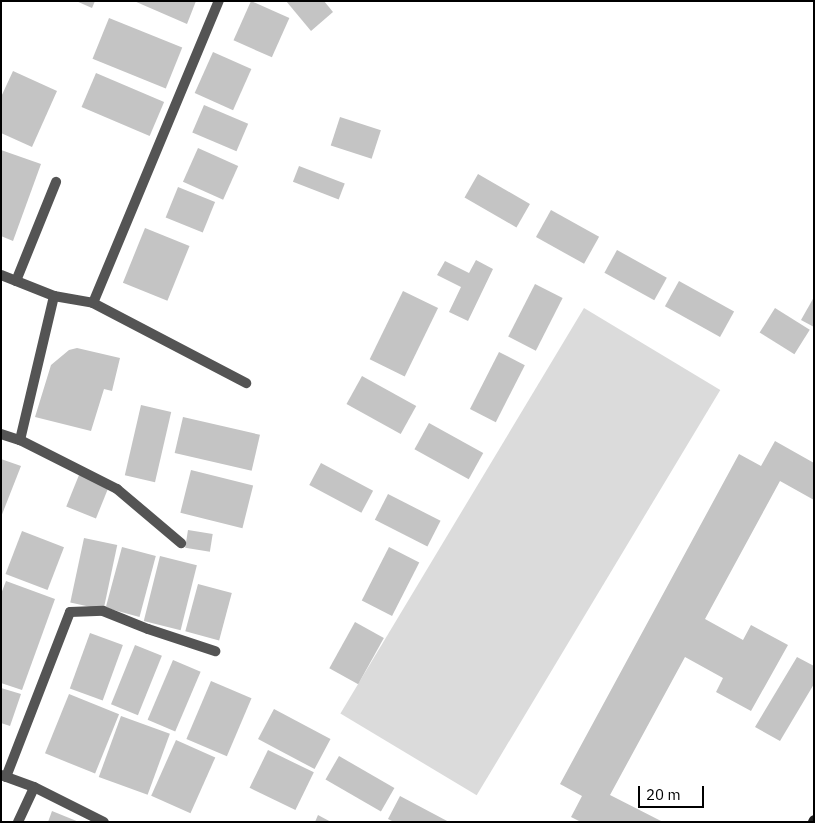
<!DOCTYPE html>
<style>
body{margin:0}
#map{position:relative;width:815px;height:823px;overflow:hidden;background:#fff;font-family:"IBM Plex Sans",sans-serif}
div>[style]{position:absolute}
.green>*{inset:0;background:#dbdbdb;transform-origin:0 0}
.building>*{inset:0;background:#c4c4c4;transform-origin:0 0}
.street>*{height:10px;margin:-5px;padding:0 5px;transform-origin:5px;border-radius:5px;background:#545454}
.secondary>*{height:10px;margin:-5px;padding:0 5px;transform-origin:5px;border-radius:5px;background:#212121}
span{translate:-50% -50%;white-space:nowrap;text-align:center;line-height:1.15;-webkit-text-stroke:5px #fff;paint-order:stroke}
.frame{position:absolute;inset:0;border:2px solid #000;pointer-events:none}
.scale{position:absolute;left:638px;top:786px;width:66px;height:22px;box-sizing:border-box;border:2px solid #000;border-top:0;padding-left:6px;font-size:15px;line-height:18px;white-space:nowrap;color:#000;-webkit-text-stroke:4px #fff;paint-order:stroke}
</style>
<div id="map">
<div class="green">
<i style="left:584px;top:308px;width:159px;height:473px;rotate:31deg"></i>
</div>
<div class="building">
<i style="clip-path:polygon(76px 1px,95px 1px,92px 8px)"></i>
<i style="clip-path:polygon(134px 1px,196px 1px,187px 24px)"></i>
<i style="left:251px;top:1px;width:42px;height:43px;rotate:24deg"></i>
<i style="clip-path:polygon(286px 1px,324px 1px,333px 12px,311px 31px)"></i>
<i style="left:109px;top:18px;width:79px;height:44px;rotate:22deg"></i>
<i style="left:213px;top:52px;width:42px;height:45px;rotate:24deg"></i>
<i style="clip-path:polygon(13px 71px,57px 91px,32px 147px,1px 133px,1px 97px)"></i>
<i style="left:96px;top:73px;width:74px;height:37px;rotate:23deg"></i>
<i style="left:204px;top:105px;width:48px;height:30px;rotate:23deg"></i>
<i style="left:340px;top:117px;width:43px;height:30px;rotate:18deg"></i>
<i style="left:198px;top:148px;width:44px;height:37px;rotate:24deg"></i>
<i style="clip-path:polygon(1px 150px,41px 164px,13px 241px,1px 236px)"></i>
<i style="left:299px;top:166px;width:49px;height:17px;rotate:21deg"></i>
<i style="left:478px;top:174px;width:60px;height:27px;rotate:30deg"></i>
<i style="left:178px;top:187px;width:40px;height:33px;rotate:22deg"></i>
<i style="left:551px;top:210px;width:55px;height:31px;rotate:29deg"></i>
<i style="left:145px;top:228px;width:48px;height:59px;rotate:22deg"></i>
<i style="left:617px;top:250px;width:57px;height:26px;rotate:29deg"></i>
<i style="clip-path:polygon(476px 260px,493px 269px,468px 321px,449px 312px,461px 287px,437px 275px,445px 261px,469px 273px)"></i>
<i style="left:679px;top:281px;width:63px;height:29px;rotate:29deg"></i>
<i style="left:535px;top:284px;width:31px;height:59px;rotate:27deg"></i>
<i style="left:403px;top:291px;width:39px;height:76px;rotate:26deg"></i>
<i style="clip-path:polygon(814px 297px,814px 327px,801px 320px)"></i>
<i style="left:775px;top:308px;width:41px;height:29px;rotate:32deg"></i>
<i style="clip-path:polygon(77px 348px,120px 358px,112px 391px,104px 389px,91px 431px,35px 417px,51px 365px,69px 350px)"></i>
<i style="left:499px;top:352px;width:29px;height:64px;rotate:27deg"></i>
<i style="left:362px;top:376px;width:62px;height:32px;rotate:29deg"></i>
<i style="left:141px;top:405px;width:31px;height:72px;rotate:13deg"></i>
<i style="left:183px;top:417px;width:79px;height:37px;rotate:13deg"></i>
<i style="left:429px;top:423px;width:62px;height:30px;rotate:29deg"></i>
<i style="clip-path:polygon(775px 441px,814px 463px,814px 500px,780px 481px,705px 619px,743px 640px,751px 625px,788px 645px,751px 711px,716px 692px,723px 678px,685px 657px,610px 795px,663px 822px,581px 822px,571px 817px,582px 796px,560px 784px,739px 454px,761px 466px)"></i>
<i style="clip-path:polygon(1px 459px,21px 466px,1px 517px)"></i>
<i style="left:321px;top:463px;width:59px;height:25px;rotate:28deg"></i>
<i style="left:191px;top:470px;width:64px;height:44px;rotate:14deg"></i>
<i style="left:79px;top:475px;width:32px;height:34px;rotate:22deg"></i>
<i style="left:388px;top:494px;width:59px;height:29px;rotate:27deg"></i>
<i style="left:188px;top:530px;width:25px;height:18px;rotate:9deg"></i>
<i style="left:22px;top:531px;width:45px;height:46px;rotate:21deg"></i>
<i style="left:84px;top:538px;width:34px;height:66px;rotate:12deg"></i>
<i style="left:122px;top:547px;width:35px;height:63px;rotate:15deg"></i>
<i style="left:389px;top:547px;width:34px;height:60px;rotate:27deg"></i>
<i style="left:160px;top:556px;width:38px;height:67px;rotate:14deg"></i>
<i style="clip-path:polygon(6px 581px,55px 599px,22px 690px,1px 683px,1px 594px)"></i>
<i style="left:198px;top:584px;width:35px;height:49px;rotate:15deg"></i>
<i style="left:355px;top:622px;width:33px;height:53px;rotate:29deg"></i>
<i style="left:90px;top:633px;width:35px;height:59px;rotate:20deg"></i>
<i style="left:135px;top:645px;width:29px;height:64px;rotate:22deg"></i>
<i style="clip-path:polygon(797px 657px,814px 666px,814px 684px,780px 741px,755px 727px)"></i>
<i style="left:173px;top:660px;width:30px;height:65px;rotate:23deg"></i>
<i style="left:211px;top:681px;width:44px;height:63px;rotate:23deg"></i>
<i style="clip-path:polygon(1px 688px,21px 694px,10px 726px,1px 723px)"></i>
<i style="left:69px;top:694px;width:54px;height:64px;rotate:22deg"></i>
<i style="left:274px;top:709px;width:64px;height:34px;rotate:28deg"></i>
<i style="left:121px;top:716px;width:52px;height:65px;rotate:20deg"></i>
<i style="left:176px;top:740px;width:43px;height:61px;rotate:24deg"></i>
<i style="left:268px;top:750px;width:51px;height:42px;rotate:26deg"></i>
<i style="left:339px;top:756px;width:64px;height:27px;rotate:30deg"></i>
<i style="clip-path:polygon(400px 796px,449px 822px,394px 822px,388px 819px)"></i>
<i style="clip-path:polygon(52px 811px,79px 822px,48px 822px)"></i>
<i style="clip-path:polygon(318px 815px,331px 822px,315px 822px)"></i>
</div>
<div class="street">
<i style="left:1px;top:275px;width:57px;rotate:21.6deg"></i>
<i style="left:16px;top:281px;width:107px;rotate:-68deg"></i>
<i style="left:93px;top:303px;width:173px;rotate:27.6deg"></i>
<i style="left:1px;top:434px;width:20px;rotate:18deg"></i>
<i style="left:20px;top:440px;width:109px;rotate:26.8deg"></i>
<i style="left:117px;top:489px;width:84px;rotate:40.2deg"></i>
<i style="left:20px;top:440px;width:148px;rotate:-76.7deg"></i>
<i style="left:54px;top:296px;width:40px;rotate:10deg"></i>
<i style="left:93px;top:303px;width:327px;rotate:-67.4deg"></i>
<i style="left:1px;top:775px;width:35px;rotate:20deg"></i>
<i style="left:34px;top:787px;width:78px;rotate:26.6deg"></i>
<i style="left:6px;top:777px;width:177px;rotate:-68.8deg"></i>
<i style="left:70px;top:612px;width:33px;rotate:-2deg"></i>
<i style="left:103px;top:611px;width:48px;rotate:21.8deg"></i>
<i style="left:148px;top:629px;width:71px;rotate:18.2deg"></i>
<i style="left:18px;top:822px;width:38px;rotate:-65deg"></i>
</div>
<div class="secondary">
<i style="left:813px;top:822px;width:2px;rotate:-63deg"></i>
</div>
<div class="frame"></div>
<div class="scale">20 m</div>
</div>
